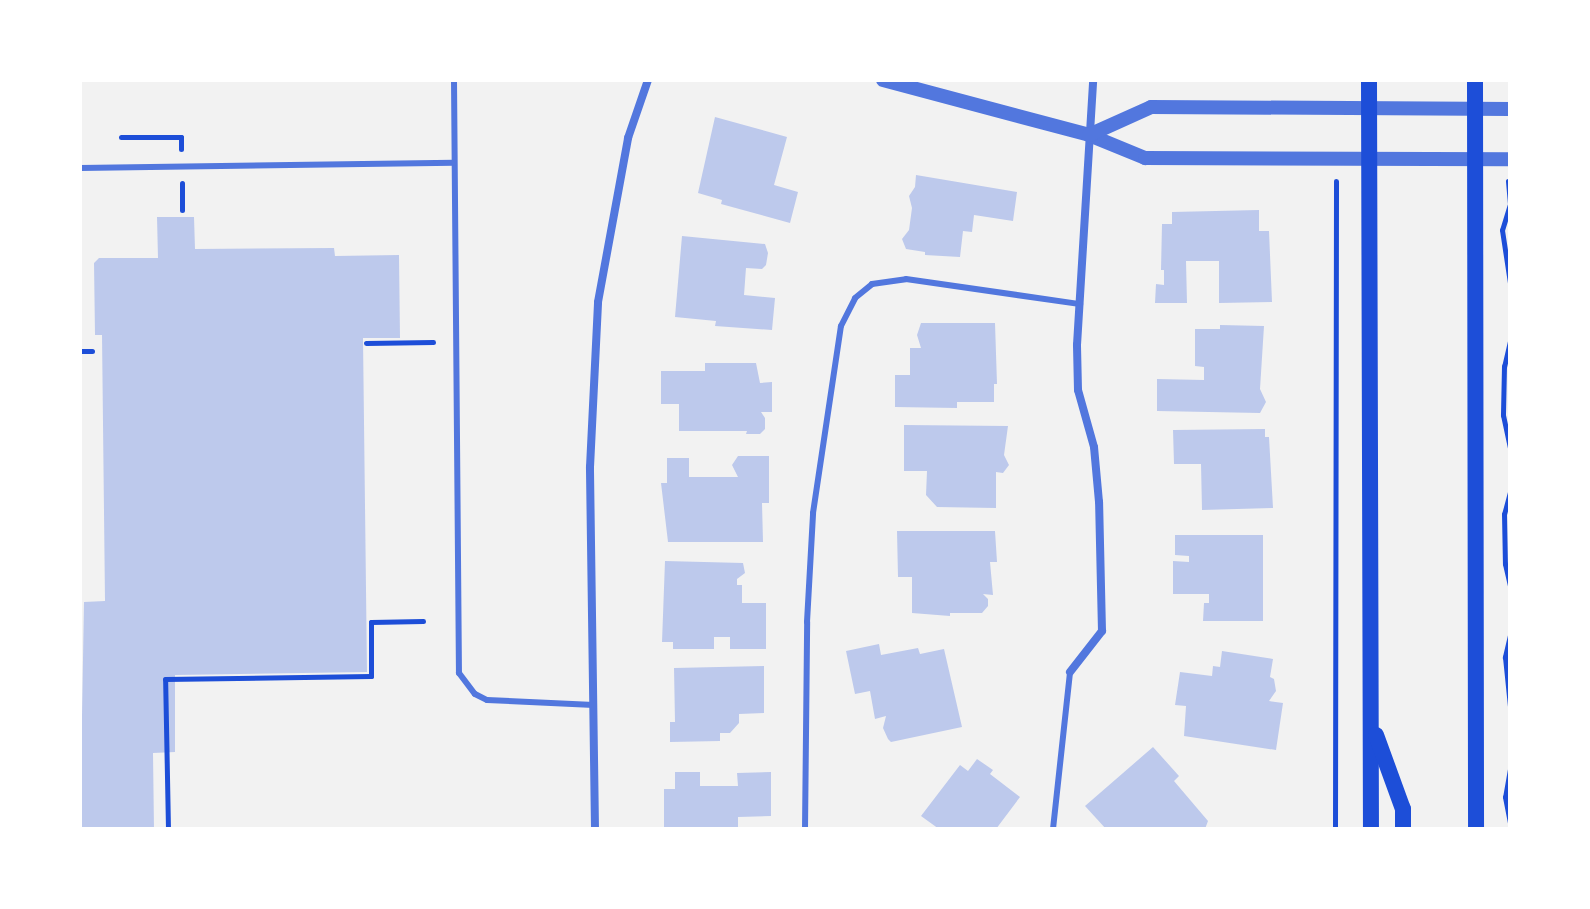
<!DOCTYPE html>
<style>
body{margin:0}
#map{position:relative;width:1590px;height:909px;overflow:hidden;background:#f2f2f2;font-family:Rubik,sans-serif}
div>[style]{position:absolute}
.building>*{inset:0;background:#bdc9ec}
.path>*{height:5px;margin:-2.5px;padding:0 2.5px;transform-origin:2.5px;border-radius:2.5px;background:#1d4ed8}
.service>*{height:6px;margin:-3px;padding:0 3px;transform-origin:3px;border-radius:3px;background:#5277de}
.minor>*{height:8px;margin:-4px;padding:0 4px;transform-origin:4px;border-radius:4px;background:#5277de}
.tertiary>*{height:14px;margin:-7px;padding:0 7px;transform-origin:7px;border-radius:7px;background:#5277de}
.secondary>*{height:16px;margin:-8px;padding:0 8px;transform-origin:8px;border-radius:8px;background:#1d4ed8}
span{translate:-50% -50%;white-space:nowrap;text-align:center;line-height:1.15;-webkit-text-stroke:6px #fff;paint-order:stroke}
.frame{position:absolute;inset:0;border:82px solid #fff;pointer-events:none}
</style>
<div id="map">
<div class="building">
<i style="clip-path:polygon(715px 117px,787px 137px,774px 185px,798px 192px,790px 223px,721px 204px,722px 200px,698px 193px)"></i>
<i style="clip-path:polygon(916px 175px,1017px 192px,1013px 221px,974px 215px,972px 232px,963px 231px,960px 257px,925px 255px,925px 252px,906px 249px,902px 239px,909px 230px,912px 208px,909px 196px,915px 187px)"></i>
<i style="clip-path:polygon(1259px 210px,1259px 231px,1269px 231px,1272px 302px,1219px 303px,1219px 261px,1186px 261px,1187px 303px,1155px 303px,1156px 284px,1164px 285px,1164px 270px,1161px 270px,1162px 224px,1172px 224px,1172px 212px)"></i>
<i style="clip-path:polygon(157px 217px,194px 217px,195px 249px,334px 248px,335px 256px,399px 255px,400px 338px,363px 338px,367px 672px,175px 675px,175px 752px,153px 753px,154px 829px,80px 829px,84px 602px,105px 601px,102px 335px,95px 335px,94px 263px,99px 258px,158px 258px)"></i>
<i style="clip-path:polygon(682px 236px,765px 244px,768px 253px,766px 265px,762px 269px,746px 268px,744px 295px,775px 298px,772px 330px,715px 326px,716px 321px,675px 317px)"></i>
<i style="clip-path:polygon(921px 323px,995px 323px,997px 384px,994px 384px,994px 402px,957px 402px,957px 408px,895px 407px,895px 375px,910px 375px,910px 348px,921px 348px,917px 335px)"></i>
<i style="clip-path:polygon(1220px 325px,1264px 326px,1260px 389px,1266px 402px,1260px 413px,1157px 411px,1157px 379px,1204px 380px,1204px 367px,1195px 366px,1195px 329px,1220px 329px)"></i>
<i style="clip-path:polygon(705px 363px,756px 363px,760px 383px,772px 382px,772px 412px,761px 412px,765px 418px,765px 429px,760px 434px,746px 434px,747px 431px,679px 431px,679px 404px,661px 404px,661px 371px,705px 371px)"></i>
<i style="clip-path:polygon(904px 425px,1008px 426px,1004px 455px,1009px 465px,1003px 473px,996px 472px,996px 508px,937px 507px,926px 495px,927px 471px,904px 471px)"></i>
<i style="clip-path:polygon(1265px 429px,1265px 437px,1269px 437px,1273px 508px,1202px 510px,1201px 464px,1174px 464px,1173px 430px)"></i>
<i style="clip-path:polygon(738px 456px,769px 456px,769px 503px,762px 503px,763px 542px,668px 542px,661px 483px,667px 483px,667px 458px,689px 458px,689px 477px,738px 477px,732px 465px)"></i>
<i style="clip-path:polygon(897px 531px,995px 531px,997px 562px,990px 562px,993px 595px,983px 594px,988px 599px,988px 606px,982px 613px,950px 613px,950px 616px,912px 613px,912px 577px,898px 577px)"></i>
<i style="clip-path:polygon(1175px 535px,1263px 535px,1263px 621px,1203px 621px,1204px 603px,1209px 603px,1209px 594px,1173px 594px,1173px 561px,1189px 562px,1189px 556px,1175px 555px)"></i>
<i style="clip-path:polygon(665px 561px,743px 563px,745px 573px,737px 579px,737px 585px,742px 585px,742px 603px,766px 603px,766px 649px,730px 649px,730px 637px,714px 637px,714px 649px,673px 649px,673px 642px,662px 642px)"></i>
<i style="clip-path:polygon(879px 644px,881px 655px,918px 648px,920px 654px,944px 649px,962px 727px,891px 742px,888px 739px,883px 728px,886px 716px,875px 719px,870px 691px,855px 694px,846px 651px)"></i>
<i style="clip-path:polygon(1222px 651px,1273px 659px,1270px 677px,1274px 679px,1276px 691px,1269px 701px,1283px 703px,1276px 750px,1184px 736px,1186px 706px,1175px 705px,1180px 672px,1212px 676px,1213px 666px,1220px 667px)"></i>
<i style="clip-path:polygon(764px 666px,764px 713px,739px 714px,739px 723px,730px 733px,720px 733px,720px 741px,670px 742px,670px 722px,675px 722px,674px 668px)"></i>
<i style="clip-path:polygon(1153px 747px,1179px 776px,1174px 781px,1208px 821px,1205px 829px,1106px 829px,1085px 806px)"></i>
<i style="clip-path:polygon(977px 759px,993px 770px,990px 774px,1020px 797px,996px 829px,939px 829px,921px 816px,960px 765px,968px 771px)"></i>
<i style="clip-path:polygon(675px 772px,700px 772px,700px 786px,738px 786px,737px 773px,771px 772px,771px 816px,738px 817px,738px 829px,664px 829px,664px 789px,675px 789px)"></i>
</div>
<div class="path">
<i style="left:121px;top:137px;width:60px"></i>
<i style="left:181px;top:137px;width:12px;rotate:90deg"></i>
<i style="left:1508px;top:181px;width:23px;rotate:85deg"></i>
<i style="left:182px;top:183px;width:27px;rotate:90deg"></i>
<i style="left:1510px;top:204px;width:27px;rotate:107deg"></i>
<i style="left:1502px;top:230px;width:54px;rotate:81.4deg"></i>
<i style="left:1510px;top:341px;width:26px;rotate:103deg"></i>
<i style="left:1504px;top:366px;width:49px;rotate:91.2deg"></i>
<i style="left:1503px;top:415px;width:33px;rotate:78deg"></i>
<i style="left:366px;top:343px;width:67px;rotate:-0.9deg"></i>
<i style="left:80px;top:351px;width:12px"></i>
<i style="left:1510px;top:492px;width:23px;rotate:105deg"></i>
<i style="left:1504px;top:514px;width:50px;rotate:88.9deg"></i>
<i style="left:1505px;top:564px;width:23px;rotate:77deg"></i>
<i style="left:1510px;top:635px;width:23px;rotate:103deg"></i>
<i style="left:1505px;top:657px;width:49px;rotate:84.2deg"></i>
<i style="left:1510px;top:769px;width:28px;rotate:100deg"></i>
<i style="left:1505px;top:797px;width:26px;rotate:79deg"></i>
<i style="left:168px;top:829px;width:150px;rotate:-91.1deg"></i>
<i style="left:165px;top:679px;width:206px;rotate:-0.8deg"></i>
<i style="left:371px;top:676px;width:54px;rotate:-90deg"></i>
<i style="left:371px;top:622px;width:52px;rotate:-1.1deg"></i>
<i style="left:1335px;top:829px;width:648px;rotate:-89.91deg"></i>
</div>
<div class="service">
<i style="left:454px;top:80px;width:593px;rotate:89.52deg"></i>
<i style="left:459px;top:673px;width:26px;rotate:53deg"></i>
<i style="left:475px;top:694px;width:13px;rotate:27deg"></i>
<i style="left:487px;top:700px;width:107px;rotate:2.7deg"></i>
<i style="left:80px;top:168px;width:374px;rotate:-0.8deg"></i>
<i style="left:805px;top:829px;width:207px;rotate:-89.4deg"></i>
<i style="left:807px;top:622px;width:109px;rotate:-86.8deg"></i>
<i style="left:813px;top:513px;width:189px;rotate:-81.5deg"></i>
<i style="left:841px;top:326px;width:31px;rotate:-63deg"></i>
<i style="left:855px;top:298px;width:22px;rotate:-39deg"></i>
<i style="left:872px;top:284px;width:34px;rotate:-8deg"></i>
<i style="left:906px;top:279px;width:176px;rotate:8.2deg"></i>
<i style="left:1053px;top:829px;width:158px;rotate:-83.8deg"></i>
</div>
<div class="minor">
<i style="left:1070px;top:672px;width:52px;rotate:-52deg"></i>
<i style="left:1102px;top:631px;width:129px;rotate:-91.3deg"></i>
<i style="left:1099px;top:502px;width:55px;rotate:-95.2deg"></i>
<i style="left:1094px;top:447px;width:59px;rotate:-105.7deg"></i>
<i style="left:1078px;top:390px;width:45px;rotate:-91.3deg"></i>
<i style="left:1077px;top:345px;width:265px;rotate:-86.5deg"></i>
<i style="left:595px;top:829px;width:362px;rotate:-90.8deg"></i>
<i style="left:590px;top:467px;width:165px;rotate:-87.2deg"></i>
<i style="left:598px;top:302px;width:167px;rotate:-79.6deg"></i>
<i style="left:628px;top:138px;width:61px;rotate:-71deg"></i>
</div>
<div class="tertiary">
<i style="left:883px;top:80px;width:213px;rotate:14.9deg"></i>
<i style="left:1089px;top:135px;width:61px;rotate:22.3deg"></i>
<i style="left:1145px;top:158px;width:365px;rotate:0.2deg"></i>
<i style="left:1089px;top:135px;width:68px;rotate:-24.3deg"></i>
<i style="left:1151px;top:107px;width:359px;rotate:0.3deg"></i>
</div>
<div class="secondary">
<i style="left:1369px;top:80px;width:749px;rotate:89.85deg"></i>
<i style="left:1475px;top:80px;width:749px;rotate:89.92deg"></i>
<i style="left:1376px;top:735px;width:79px;rotate:70deg"></i>
<i style="left:1403px;top:809px;width:20px;rotate:90deg"></i>
</div>
<div class="frame"></div>
</div>
